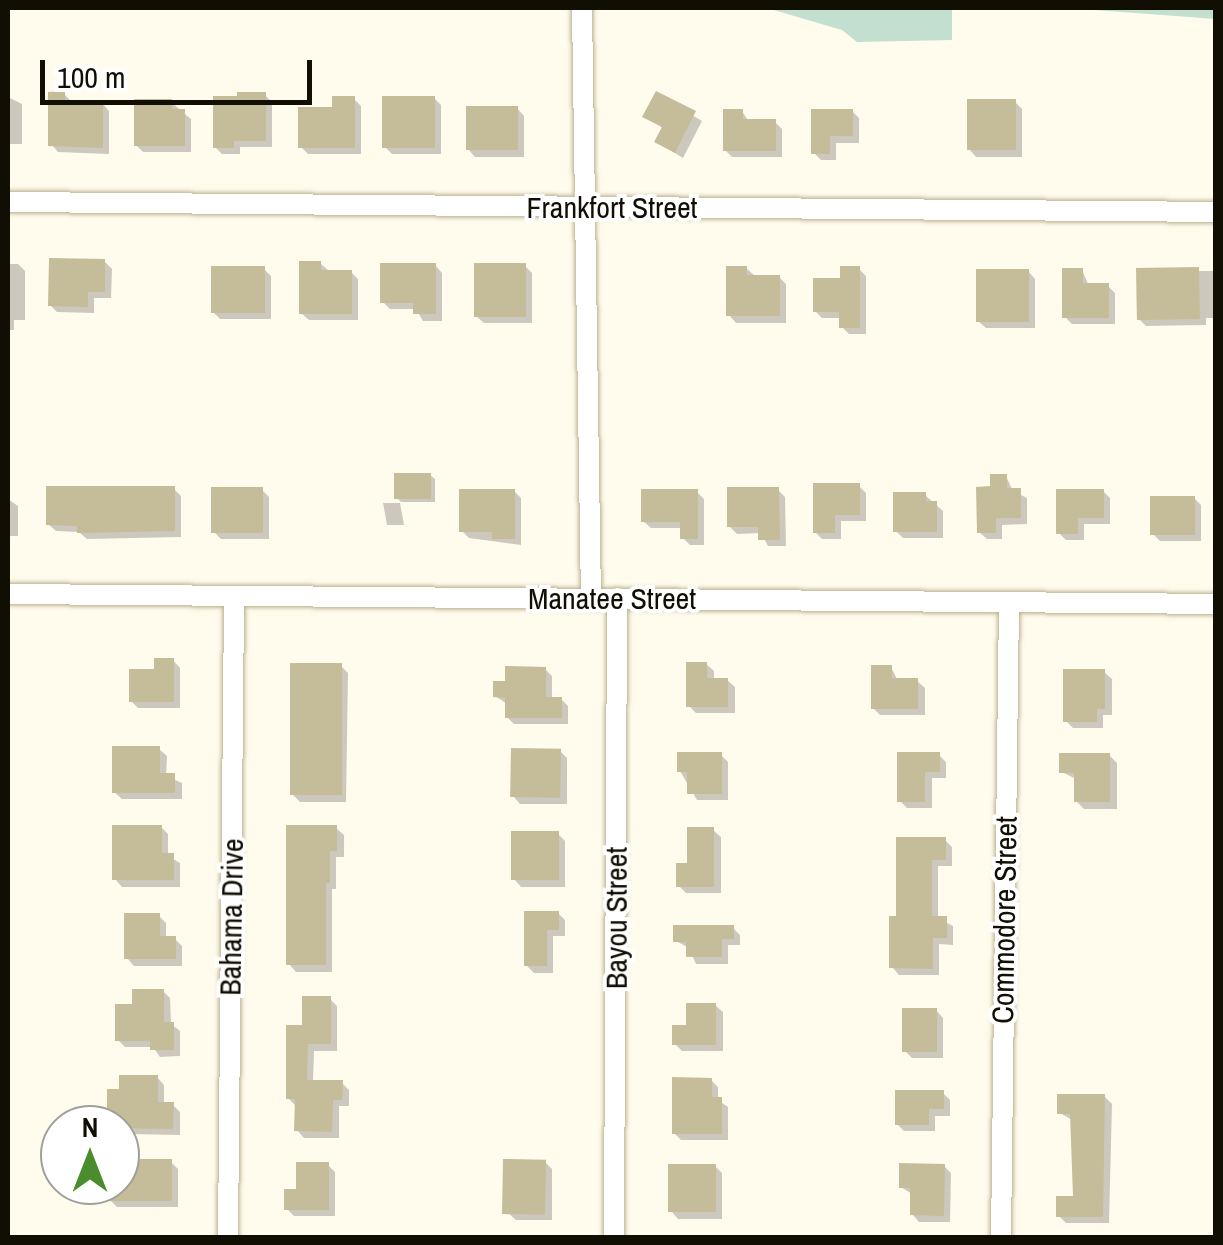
<!DOCTYPE html>
<style>
body{margin:0}
#map{position:relative;width:1223px;height:1245px;overflow:hidden;background:#fffbed;font-family:"Archivo Narrow",sans-serif}
div>[style]{position:absolute}
.green>*{inset:0;background:#c3dfcf}
.shadow>*{inset:0;background:#0003}
.building>*{inset:0;background:#c5bc99;transform-origin:0 0}
.roads{filter:drop-shadow(0 0 2px #bbb18f) drop-shadow(0 0 2px #bbb18f)}
.street>*{height:20px;margin:-10px;padding:0 10px;transform-origin:10px;border-radius:10px;background:#fff}
span{translate:-50% -50%;white-space:nowrap;text-align:center;line-height:1.15;-webkit-text-stroke:8px #fff;paint-order:stroke}
.street-label{font-size:30px;color:#110e03}
.frame{position:absolute;inset:0;border:10px solid #110e03;pointer-events:none}
.north{position:absolute;left:40px;top:1105px;width:100px;height:100px;box-sizing:border-box;background:#fff;border:2px solid #a09f9a;border-radius:50%;rotate:0deg;font-size:28px;font-weight:700;line-height:40px;text-align:center;color:#110e03}
.north::after{content:'';display:block;margin:auto;width:35px;height:45px;background:#4b8c2f;clip-path:polygon(50% 0,100% 100%,50% 72%,0 100%)}
.scale{position:absolute;left:40px;top:60px;width:272px;height:45px;box-sizing:border-box;border:5px solid #110e03;border-top:0;padding-left:12px;font-size:30px;line-height:35px;white-space:nowrap;color:#110e03;-webkit-text-stroke:8px #fff;paint-order:stroke}
</style>
<div id="map">
<div class="green">
<i style="clip-path:polygon(767px 8px,1215px 8px,1216px 19px,1068px 8px,952px 10px,952px 40px,857px 42px,842px 30px)"></i>
</div>
<div class="shadow">
<i style="clip-path:polygon(64px 94px,71px 101px,102px 103px,109px 111px,109px 154px,58px 152px,51px 144px)"></i>
<i style="clip-path:polygon(657px 94px,702px 121px,683px 158px,657px 142px,664px 129px,646px 116px)"></i>
<i style="clip-path:polygon(265px 95px,272px 102px,272px 147px,240px 147px,240px 154px,222px 154px,215px 147px)"></i>
<i style="clip-path:polygon(8px 97px,22px 104px,22px 144px,8px 144px)"></i>
<i style="clip-path:polygon(434px 98px,441px 105px,441px 154px,392px 154px,385px 147px)"></i>
<i style="clip-path:polygon(354px 99px,361px 106px,361px 154px,308px 154px,301px 147px,334px 110px)"></i>
<i style="clip-path:polygon(171px 102px,191px 119px,191px 152px,143px 152px,136px 145px)"></i>
<i style="clip-path:polygon(1015px 102px,1022px 109px,1022px 157px,976px 157px,969px 149px)"></i>
<i style="clip-path:polygon(517px 108px,524px 116px,524px 157px,475px 157px,468px 149px)"></i>
<i style="clip-path:polygon(742px 111px,749px 122px,775px 122px,782px 129px,782px 157px,732px 157px,725px 150px)"></i>
<i style="clip-path:polygon(852px 111px,859px 118px,859px 143px,836px 143px,836px 160px,821px 160px,814px 153px)"></i>
<i style="clip-path:polygon(104px 261px,112px 269px,111px 298px,94px 298px,94px 313px,57px 312px,50px 305px)"></i>
<i style="clip-path:polygon(320px 263px,328px 270px,351px 272px,358px 279px,358px 320px,309px 320px,301px 313px)"></i>
<i style="clip-path:polygon(8px 264px,18px 264px,25px 271px,25px 320px,14px 320px,14px 330px,8px 330px)"></i>
<i style="clip-path:polygon(435px 265px,442px 273px,442px 321px,423px 321px,416px 309px,390px 309px,383px 302px)"></i>
<i style="clip-path:polygon(525px 266px,532px 273px,532px 323px,484px 323px,476px 316px)"></i>
<i style="clip-path:polygon(746px 268px,754px 275px,779px 277px,786px 284px,786px 323px,736px 323px,729px 315px)"></i>
<i style="clip-path:polygon(264px 269px,271px 276px,271px 319px,220px 319px,213px 312px)"></i>
<i style="clip-path:polygon(859px 269px,866px 276px,866px 334px,849px 334px,842px 327px,842px 318px,822px 318px,815px 311px)"></i>
<i style="clip-path:polygon(1082px 270px,1089px 286px,1108px 286px,1115px 293px,1115px 324px,1072px 324px,1065px 317px)"></i>
<i style="clip-path:polygon(1028px 271px,1035px 279px,1035px 328px,986px 328px,978px 321px)"></i>
<i style="clip-path:polygon(1138px 271px,1216px 271px,1216px 318px,1206px 318px,1206px 325px,1146px 326px,1139px 319px)"></i>
<i style="clip-path:polygon(430px 475px,435px 479px,435px 502px,401px 502px,397px 498px)"></i>
<i style="clip-path:polygon(1006px 476px,1013px 491px,1027px 498px,1027px 524px,1002px 525px,1002px 539px,987px 539px,979px 532px,992px 489px)"></i>
<i style="clip-path:polygon(859px 486px,866px 493px,866px 521px,841px 521px,841px 539px,822px 539px,815px 532px)"></i>
<i style="clip-path:polygon(174px 489px,181px 496px,181px 537px,87px 539px,79px 532px,56px 531px,48px 524px)"></i>
<i style="clip-path:polygon(262px 490px,269px 497px,269px 539px,221px 539px,214px 532px)"></i>
<i style="clip-path:polygon(778px 490px,785px 497px,786px 546px,768px 546px,761px 533px,737px 534px,729px 526px)"></i>
<i style="clip-path:polygon(514px 491px,521px 498px,521px 545px,469px 538px,462px 531px)"></i>
<i style="clip-path:polygon(1103px 491px,1110px 498px,1110px 524px,1084px 524px,1084px 540px,1066px 540px,1059px 533px)"></i>
<i style="clip-path:polygon(697px 492px,704px 499px,704px 545px,690px 545px,683px 538px,683px 528px,651px 528px,643px 521px)"></i>
<i style="clip-path:polygon(925px 495px,943px 511px,943px 538px,903px 538px,896px 531px)"></i>
<i style="clip-path:polygon(1194px 498px,1201px 505px,1201px 541px,1160px 541px,1153px 534px)"></i>
<i style="clip-path:polygon(8px 499px,18px 506px,18px 536px,8px 536px)"></i>
<i style="clip-path:polygon(383px 503px,400px 503px,404px 525px,387px 525px)"></i>
<i style="clip-path:polygon(173px 660px,180px 668px,180px 708px,138px 708px,131px 701px,156px 671px)"></i>
<i style="clip-path:polygon(706px 664px,714px 671px,714px 680px,727px 680px,735px 687px,735px 713px,696px 713px,689px 706px)"></i>
<i style="clip-path:polygon(340px 665px,348px 673px,346px 802px,300px 802px,292px 794px)"></i>
<i style="clip-path:polygon(891px 667px,898px 681px,917px 681px,925px 688px,925px 715px,880px 715px,873px 708px)"></i>
<i style="clip-path:polygon(545px 669px,552px 676px,552px 699px,561px 699px,568px 706px,568px 724px,514px 724px,507px 717px,507px 704px,495px 696px,507px 683px)"></i>
<i style="clip-path:polygon(1104px 672px,1112px 679px,1112px 715px,1103px 715px,1103px 728px,1073px 728px,1066px 721px)"></i>
<i style="clip-path:polygon(159px 749px,167px 756px,166px 776px,182px 783px,182px 799px,122px 799px,114px 792px)"></i>
<i style="clip-path:polygon(560px 751px,567px 758px,567px 804px,520px 804px,513px 796px)"></i>
<i style="clip-path:polygon(721px 755px,728px 762px,728px 800px,697px 800px,680px 771px)"></i>
<i style="clip-path:polygon(939px 755px,946px 762px,946px 778px,932px 778px,932px 808px,907px 808px,900px 801px)"></i>
<i style="clip-path:polygon(1109px 755px,1117px 763px,1117px 809px,1084px 809px,1076px 801px,1076px 779px,1062px 772px)"></i>
<i style="clip-path:polygon(161px 827px,168px 834px,168px 856px,180px 863px,180px 887px,122px 887px,115px 879px)"></i>
<i style="clip-path:polygon(336px 828px,344px 835px,344px 857px,336px 857px,336px 889px,332px 889px,332px 972px,296px 972px,289px 964px)"></i>
<i style="clip-path:polygon(713px 830px,721px 837px,721px 893px,686px 893px,679px 886px)"></i>
<i style="clip-path:polygon(558px 834px,565px 841px,565px 887px,521px 887px,514px 879px)"></i>
<i style="clip-path:polygon(898px 840px,945px 840px,952px 847px,952px 866px,938px 866px,938px 918px,953px 926px,953px 945px,939px 944px,939px 975px,899px 975px,892px 967px,898px 918px)"></i>
<i style="clip-path:polygon(526px 913px,558px 913px,565px 920px,565px 936px,553px 936px,553px 973px,534px 973px,526px 965px)"></i>
<i style="clip-path:polygon(159px 916px,166px 923px,166px 939px,175px 939px,182px 946px,182px 966px,134px 966px,127px 958px)"></i>
<i style="clip-path:polygon(733px 928px,740px 935px,740px 945px,728px 945px,728px 964px,696px 964px,689px 948px,676px 941px)"></i>
<i style="clip-path:polygon(163px 991px,170px 998px,171px 1024px,180px 1031px,180px 1056px,160px 1057px,153px 1047px,125px 1047px,118px 1040px,134px 1007px)"></i>
<i style="clip-path:polygon(330px 999px,337px 1006px,337px 1051px,314px 1051px,313px 1082px,342px 1083px,349px 1090px,349px 1106px,339px 1106px,339px 1138px,304px 1138px,297px 1130px,295px 1105px,288px 1098px,304px 1027px)"></i>
<i style="clip-path:polygon(715px 1005px,723px 1012px,723px 1051px,682px 1051px,675px 1044px)"></i>
<i style="clip-path:polygon(936px 1010px,943px 1018px,943px 1058px,912px 1058px,905px 1051px)"></i>
<i style="clip-path:polygon(157px 1077px,164px 1085px,164px 1105px,173px 1105px,180px 1112px,180px 1135px,129px 1134px,122px 1122px,109px 1115px,122px 1092px)"></i>
<i style="clip-path:polygon(711px 1080px,718px 1087px,718px 1100px,728px 1107px,728px 1140px,681px 1140px,674px 1133px)"></i>
<i style="clip-path:polygon(943px 1093px,950px 1100px,950px 1116px,935px 1116px,935px 1131px,904px 1131px,897px 1124px)"></i>
<i style="clip-path:polygon(1104px 1096px,1112px 1104px,1109px 1223px,1066px 1223px,1059px 1216px,1076px 1198px,1072px 1120px,1060px 1113px)"></i>
<i style="clip-path:polygon(171px 1162px,178px 1169px,178px 1207px,117px 1207px,110px 1200px,110px 1185px,127px 1183px)"></i>
<i style="clip-path:polygon(545px 1162px,552px 1169px,552px 1220px,516px 1220px,508px 1213px)"></i>
<i style="clip-path:polygon(328px 1165px,335px 1172px,335px 1216px,294px 1216px,287px 1209px)"></i>
<i style="clip-path:polygon(715px 1166px,722px 1173px,722px 1219px,678px 1219px,671px 1211px)"></i>
<i style="clip-path:polygon(944px 1166px,951px 1173px,950px 1222px,919px 1222px,912px 1214px,912px 1194px,901px 1187px)"></i>
</div>
<div class="building">
<i style="clip-path:polygon(65px 91px,65px 101px,103px 101px,103px 148px,48px 146px,48px 92px)"></i>
<i style="clip-path:polygon(656px 91px,696px 111px,675px 153px,654px 142px,662px 127px,642px 117px)"></i>
<i style="clip-path:polygon(237px 92px,266px 92px,266px 141px,234px 141px,234px 148px,213px 148px,213px 96px,237px 96px)"></i>
<i style="clip-path:polygon(332px 96px,355px 96px,355px 148px,298px 148px,298px 107px,332px 107px)"></i>
<i style="left:382px;top:96px;width:53px;height:52px"></i>
<i style="clip-path:polygon(134px 99px,172px 99px,172px 109px,185px 109px,185px 146px,134px 146px)"></i>
<i style="left:967px;top:99px;width:49px;height:51px"></i>
<i style="left:466px;top:106px;width:52px;height:44px"></i>
<i style="clip-path:polygon(723px 109px,743px 109px,743px 119px,776px 119px,776px 151px,723px 151px)"></i>
<i style="clip-path:polygon(811px 109px,853px 109px,853px 136px,830px 136px,830px 154px,811px 154px)"></i>
<i style="clip-path:polygon(49px 258px,105px 259px,105px 292px,88px 292px,88px 307px,48px 306px)"></i>
<i style="clip-path:polygon(299px 261px,321px 261px,321px 270px,352px 270px,352px 314px,299px 314px)"></i>
<i style="clip-path:polygon(380px 263px,436px 263px,436px 314px,413px 314px,413px 303px,380px 303px)"></i>
<i style="left:474px;top:263px;width:52px;height:54px"></i>
<i style="left:211px;top:266px;width:54px;height:47px"></i>
<i style="clip-path:polygon(726px 266px,747px 266px,747px 275px,780px 275px,780px 316px,726px 316px)"></i>
<i style="clip-path:polygon(840px 266px,860px 266px,860px 328px,839px 328px,839px 312px,813px 312px,813px 278px,840px 278px)"></i>
<i style="left:1199px;top:267px;width:52px;height:63px;rotate:89deg"></i>
<i style="clip-path:polygon(1062px 268px,1083px 268px,1083px 283px,1109px 283px,1109px 318px,1062px 318px)"></i>
<i style="left:976px;top:269px;width:53px;height:53px"></i>
<i style="left:394px;top:473px;width:37px;height:26px"></i>
<i style="clip-path:polygon(990px 474px,1007px 474px,1007px 488px,1021px 488px,1021px 518px,996px 518px,996px 533px,977px 533px,976px 487px,990px 486px)"></i>
<i style="clip-path:polygon(813px 483px,860px 483px,860px 515px,835px 515px,835px 533px,813px 533px)"></i>
<i style="clip-path:polygon(46px 486px,175px 486px,175px 531px,77px 533px,77px 526px,46px 525px)"></i>
<i style="left:211px;top:487px;width:52px;height:46px"></i>
<i style="clip-path:polygon(727px 487px,779px 487px,780px 540px,758px 540px,758px 527px,727px 527px)"></i>
<i style="clip-path:polygon(459px 489px,515px 489px,515px 539px,492px 539px,492px 532px,459px 532px)"></i>
<i style="clip-path:polygon(641px 489px,698px 489px,698px 539px,680px 539px,680px 522px,641px 522px)"></i>
<i style="clip-path:polygon(1056px 489px,1104px 489px,1104px 518px,1078px 518px,1078px 534px,1056px 534px)"></i>
<i style="clip-path:polygon(893px 492px,926px 492px,926px 501px,937px 501px,937px 532px,893px 532px)"></i>
<i style="left:1150px;top:496px;width:45px;height:39px"></i>
<i style="clip-path:polygon(154px 658px,174px 658px,174px 702px,129px 702px,129px 669px,154px 669px)"></i>
<i style="clip-path:polygon(686px 662px,707px 662px,707px 678px,728px 678px,728px 707px,686px 707px)"></i>
<i style="left:290px;top:663px;width:52px;height:132px"></i>
<i style="clip-path:polygon(871px 665px,892px 665px,892px 678px,918px 678px,918px 709px,871px 709px)"></i>
<i style="clip-path:polygon(505px 666px,546px 667px,546px 697px,562px 697px,562px 718px,505px 718px,505px 698px,493px 697px,493px 681px,505px 681px)"></i>
<i style="clip-path:polygon(1063px 669px,1105px 669px,1105px 709px,1097px 709px,1097px 722px,1063px 722px)"></i>
<i style="clip-path:polygon(112px 746px,160px 746px,160px 773px,175px 773px,175px 793px,112px 793px)"></i>
<i style="left:511px;top:748px;width:50px;height:49px;rotate:1deg"></i>
<i style="clip-path:polygon(677px 752px,722px 752px,722px 794px,687px 794px,687px 772px,677px 772px)"></i>
<i style="clip-path:polygon(897px 752px,940px 752px,940px 772px,925px 772px,925px 802px,897px 802px)"></i>
<i style="clip-path:polygon(1059px 753px,1110px 753px,1110px 802px,1074px 802px,1074px 773px,1059px 773px)"></i>
<i style="clip-path:polygon(112px 825px,162px 825px,162px 853px,174px 853px,174px 880px,112px 880px)"></i>
<i style="clip-path:polygon(286px 825px,337px 825px,337px 851px,330px 851px,330px 883px,326px 883px,326px 965px,286px 965px)"></i>
<i style="clip-path:polygon(687px 827px,714px 827px,714px 887px,676px 887px,676px 863px,687px 863px)"></i>
<i style="left:511px;top:831px;width:48px;height:49px"></i>
<i style="clip-path:polygon(896px 837px,946px 837px,946px 860px,932px 860px,932px 916px,947px 916px,947px 938px,933px 938px,933px 969px,889px 968px,889px 916px,896px 916px)"></i>
<i style="clip-path:polygon(524px 911px,559px 911px,559px 930px,547px 930px,547px 966px,524px 966px)"></i>
<i style="clip-path:polygon(124px 913px,160px 913px,160px 936px,176px 936px,176px 959px,124px 959px)"></i>
<i style="clip-path:polygon(673px 925px,734px 925px,734px 939px,722px 939px,722px 957px,686px 957px,686px 942px,673px 942px)"></i>
<i style="clip-path:polygon(132px 989px,164px 989px,164px 1022px,174px 1022px,174px 1050px,150px 1050px,150px 1041px,115px 1041px,115px 1004px,132px 1004px)"></i>
<i style="clip-path:polygon(302px 996px,331px 996px,331px 1044px,308px 1044px,307px 1080px,343px 1080px,342px 1100px,333px 1100px,332px 1132px,294px 1131px,295px 1099px,286px 1099px,286px 1025px,302px 1025px)"></i>
<i style="clip-path:polygon(686px 1003px,716px 1003px,716px 1045px,672px 1045px,672px 1025px,686px 1025px)"></i>
<i style="left:902px;top:1008px;width:35px;height:44px"></i>
<i style="clip-path:polygon(119px 1075px,158px 1075px,158px 1102px,174px 1102px,173px 1129px,120px 1128px,119px 1116px,107px 1116px,107px 1089px,119px 1089px)"></i>
<i style="clip-path:polygon(672px 1077px,712px 1078px,712px 1097px,722px 1097px,722px 1134px,672px 1134px)"></i>
<i style="clip-path:polygon(895px 1090px,944px 1090px,944px 1109px,929px 1109px,929px 1125px,895px 1125px)"></i>
<i style="clip-path:polygon(1057px 1094px,1105px 1094px,1103px 1217px,1056px 1217px,1056px 1196px,1073px 1196px,1070px 1114px,1057px 1114px)"></i>
<i style="clip-path:polygon(137px 1159px,172px 1159px,172px 1201px,108px 1201px,108px 1185px,120px 1185px,124px 1173px,137px 1173px)"></i>
<i style="left:503px;top:1159px;width:43px;height:55px;rotate:1deg"></i>
<i style="clip-path:polygon(296px 1162px,329px 1162px,329px 1210px,284px 1210px,284px 1189px,296px 1189px)"></i>
<i style="clip-path:polygon(899px 1163px,945px 1164px,944px 1216px,910px 1215px,910px 1188px,899px 1188px)"></i>
<i style="left:668px;top:1164px;width:48px;height:48px"></i>
</div>
<div class="roads">
<div class="street">
<i style="left:582px;top:8px;width:590px;rotate:89.13deg"></i>
<i style="left:8px;top:202px;width:1208px;rotate:0.47deg"></i>
<i style="left:8px;top:594px;width:1208px;rotate:0.47deg"></i>
<i style="left:228px;top:1238px;width:642px;rotate:-89.46deg"></i>
<i style="left:614px;top:1238px;width:640px;rotate:-89.73deg"></i>
<i style="left:1001px;top:1238px;width:636px;rotate:-89.28deg"></i>
</div>
</div>
<div class="street-label">
<span style="left:612px;top:207px">Frankfort Street</span>
<span style="left:612px;top:598px">Manatee Street</span>
<span style="left:231px;top:917px;rotate:-89deg">Bahama Drive</span>
<span style="left:616px;top:918px;rotate:-90deg">Bayou Street</span>
<span style="left:1004px;top:920px;rotate:-89deg">Commodore Street</span>
</div>
<div class="frame"></div>
<div class="north">N</div>
<div class="scale">100 m</div>
</div>
